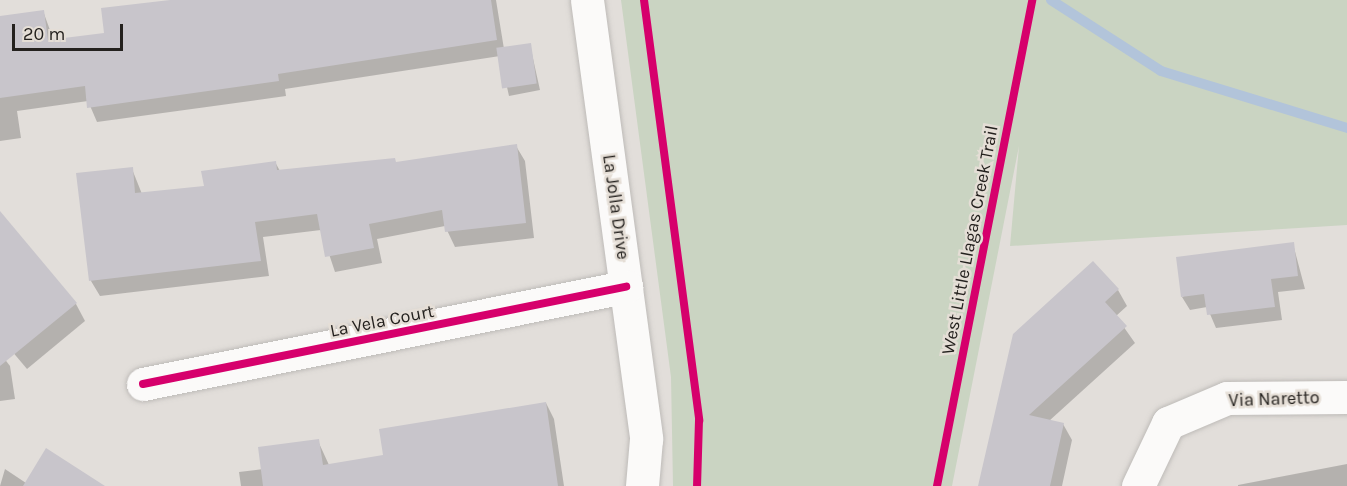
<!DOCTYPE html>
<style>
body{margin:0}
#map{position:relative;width:1347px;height:486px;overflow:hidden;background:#e2deda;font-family:Karla,sans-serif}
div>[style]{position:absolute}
.green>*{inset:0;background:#cad4c2}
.shadow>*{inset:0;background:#0003}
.stream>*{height:10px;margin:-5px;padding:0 5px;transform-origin:5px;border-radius:5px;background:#b2c4da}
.building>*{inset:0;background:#c8c5cb;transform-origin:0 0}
.roads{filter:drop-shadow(0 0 2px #bebbb8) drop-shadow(0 0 2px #bebbb8)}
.minor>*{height:33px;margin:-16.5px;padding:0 16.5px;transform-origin:16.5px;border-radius:16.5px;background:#fbfaf9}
.cycleway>*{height:8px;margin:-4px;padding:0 4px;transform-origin:4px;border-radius:4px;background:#d6006c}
span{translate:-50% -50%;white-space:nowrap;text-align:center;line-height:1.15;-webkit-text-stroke:5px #e5ded6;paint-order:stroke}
.street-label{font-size:18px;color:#24211e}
.scale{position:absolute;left:12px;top:24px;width:111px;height:27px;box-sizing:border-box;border:3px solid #24211e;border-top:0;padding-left:8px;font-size:18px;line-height:21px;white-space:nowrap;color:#24211e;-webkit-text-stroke:4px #e5ded6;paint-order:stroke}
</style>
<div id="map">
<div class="green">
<i style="clip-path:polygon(621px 0,1347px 0,1347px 225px,1010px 246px,1019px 146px,952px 486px,673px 486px,671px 377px)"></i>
</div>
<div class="shadow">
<i style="clip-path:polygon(190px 0,496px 0,504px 49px,530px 45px,540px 90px,509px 96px,500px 56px,285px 89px,286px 96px,97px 122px,88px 101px,17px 111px,21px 138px,0 141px,0 17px,43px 11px,54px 41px,106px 35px)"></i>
<i style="clip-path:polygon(516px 146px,525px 161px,534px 238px,455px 247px,445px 226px,377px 239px,382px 263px,335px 272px,321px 230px,263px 237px,269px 276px,100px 296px,91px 281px,78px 175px,132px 169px,142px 194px,205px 187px,275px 162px,280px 171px,396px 163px)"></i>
<i style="clip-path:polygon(0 237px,76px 304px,85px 321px,27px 369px,0 337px)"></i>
<i style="clip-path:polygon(1293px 244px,1305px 289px,1278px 292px,1282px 320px,1216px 328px,1207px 307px,1190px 310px,1182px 297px)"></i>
<i style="clip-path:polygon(1118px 290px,1127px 306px,1116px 316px,1135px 343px,1049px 421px,1063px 424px,1072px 440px,1062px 486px,981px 486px,1014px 335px)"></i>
<i style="clip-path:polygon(0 353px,10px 366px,15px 399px,0 401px)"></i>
<i style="clip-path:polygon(546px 403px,554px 419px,564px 486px,241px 486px,239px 472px,263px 469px,318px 441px,329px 465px,385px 457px)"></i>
<i style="clip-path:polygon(1347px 464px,1347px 486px,1238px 486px,1238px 485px)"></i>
<i style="clip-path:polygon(5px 469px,26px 483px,92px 486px,0 486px)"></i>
</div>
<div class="stream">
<i style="left:1051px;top:0;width:131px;rotate:32.8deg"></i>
<i style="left:1161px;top:71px;width:195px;rotate:17deg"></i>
</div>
<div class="building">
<i style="clip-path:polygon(170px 0,491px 0,497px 40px,278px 74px,279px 81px,87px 108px,85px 86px,0 98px,0 16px,44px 10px,48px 40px,104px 33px,101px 8px)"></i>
<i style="left:531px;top:43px;width:41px;height:35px;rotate:82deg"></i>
<i style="clip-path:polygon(517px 144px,526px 223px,445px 232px,442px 210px,369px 224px,374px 248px,325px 257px,317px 214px,255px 222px,261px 261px,89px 281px,76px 173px,133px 167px,135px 193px,204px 186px,201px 171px,276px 161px,277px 170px,395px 158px,396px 162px)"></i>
<i style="clip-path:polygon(0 211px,77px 303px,0 366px)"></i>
<i style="clip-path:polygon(1294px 242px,1298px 276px,1271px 279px,1275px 307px,1207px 315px,1204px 294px,1181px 297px,1176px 257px)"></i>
<i style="clip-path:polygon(1093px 261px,1119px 289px,1105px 302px,1127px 326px,1029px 415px,1064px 423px,1050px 486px,978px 486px,1013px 334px)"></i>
<i style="clip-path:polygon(546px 402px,558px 486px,263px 486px,258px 447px,319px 439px,323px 465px,383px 455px,379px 429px)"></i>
<i style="clip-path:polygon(46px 448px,105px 486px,23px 486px)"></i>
</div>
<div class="roads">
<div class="minor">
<i style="left:587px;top:0;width:443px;rotate:82.3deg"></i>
<i style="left:646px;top:439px;width:47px;rotate:94.9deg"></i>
<i style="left:143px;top:384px;width:493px;rotate:-11.4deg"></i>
<i style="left:1138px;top:486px;width:70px;rotate:-64.5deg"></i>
<i style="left:1168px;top:423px;width:64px;rotate:-23deg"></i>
<i style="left:1227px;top:398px;width:120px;rotate:-0.5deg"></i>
</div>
</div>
<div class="cycleway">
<i style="left:644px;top:0;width:424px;rotate:82.5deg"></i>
<i style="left:699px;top:420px;width:66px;rotate:91.7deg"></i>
<i style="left:143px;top:384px;width:493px;rotate:-11.4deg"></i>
<i style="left:937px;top:486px;width:495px;rotate:-78.9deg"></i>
</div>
<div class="street-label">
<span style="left:616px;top:207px;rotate:82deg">La Jolla Drive</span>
<span style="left:970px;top:240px;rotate:-79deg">West Little Llagas Creek Trail</span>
<span style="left:382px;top:321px;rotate:-11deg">La Vela Court</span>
<span style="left:1274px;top:399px;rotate:-2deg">Via Naretto</span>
</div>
<div class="scale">20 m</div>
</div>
